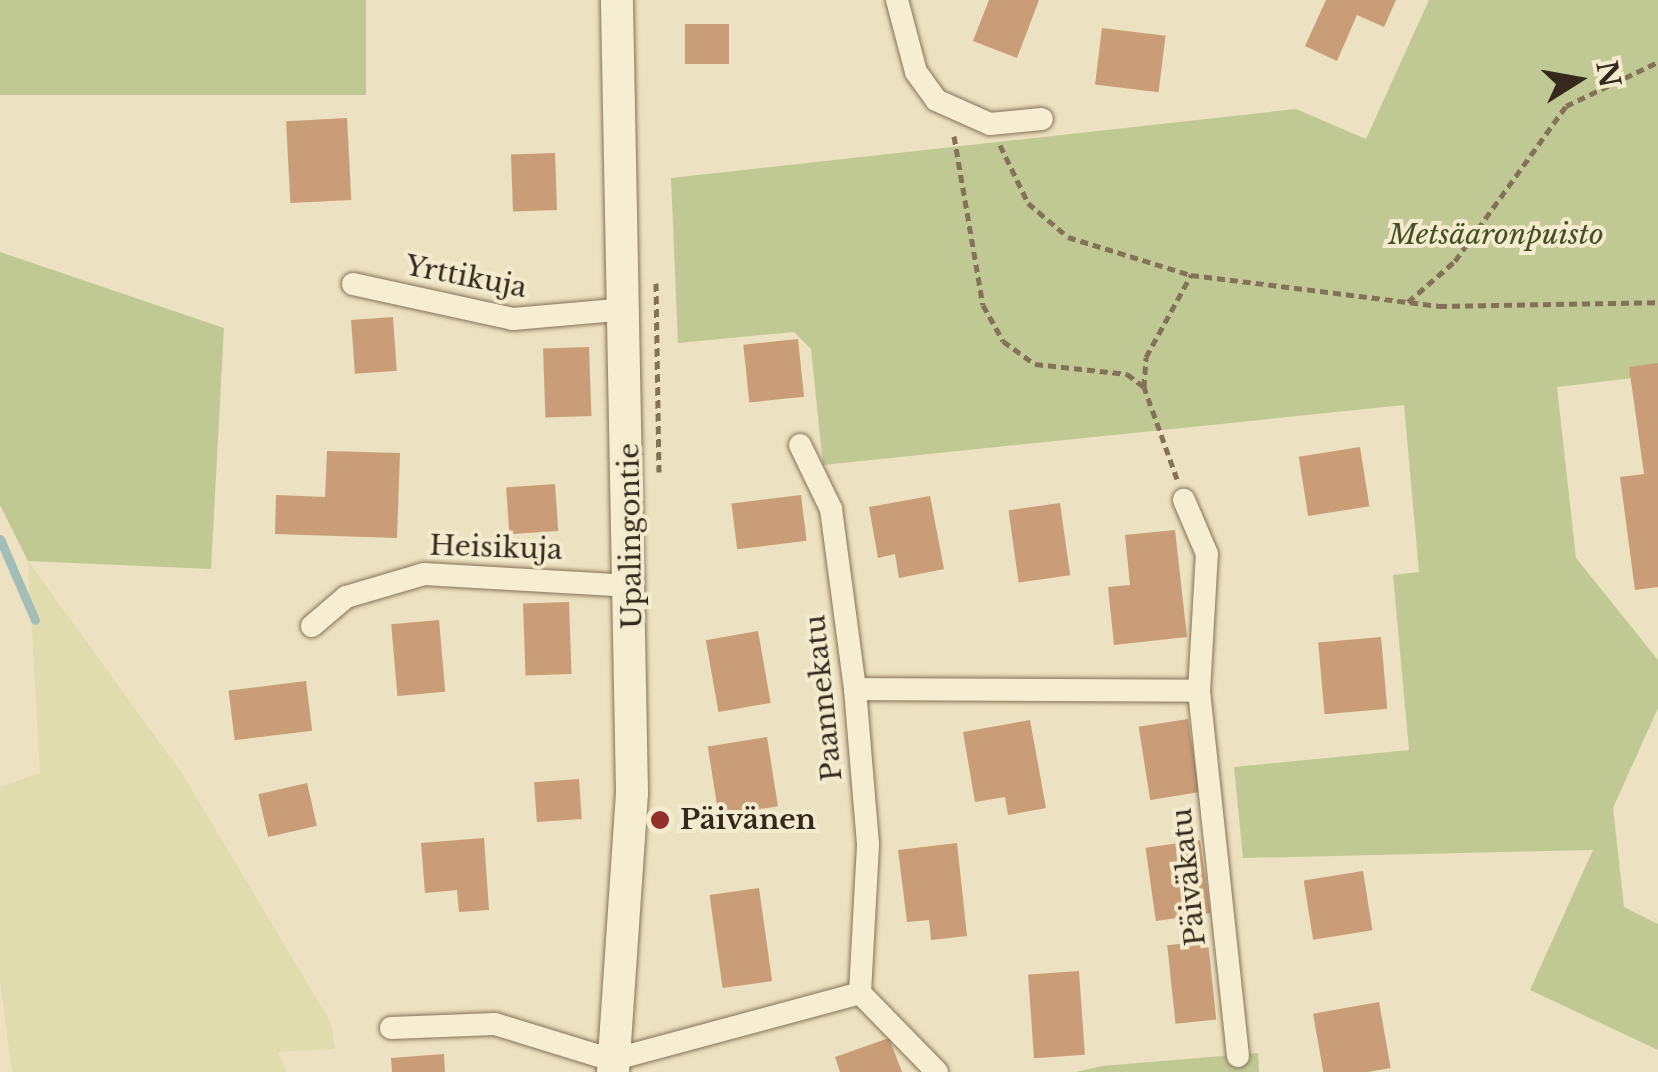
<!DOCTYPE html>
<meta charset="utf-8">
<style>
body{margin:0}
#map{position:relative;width:1658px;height:1072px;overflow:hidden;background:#ece1c0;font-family:"Libre Baskerville",serif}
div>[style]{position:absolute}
.farmland>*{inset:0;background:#e1dcad}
.green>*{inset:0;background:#c0c994;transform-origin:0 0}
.stream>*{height:9px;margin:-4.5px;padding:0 4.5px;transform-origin:4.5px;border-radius:4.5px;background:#a3beb7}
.building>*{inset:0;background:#c99d77;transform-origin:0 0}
.path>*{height:5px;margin-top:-2.5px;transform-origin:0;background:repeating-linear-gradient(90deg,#847258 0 8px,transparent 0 13px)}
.roads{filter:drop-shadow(0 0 2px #847258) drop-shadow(0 0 2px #847258)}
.street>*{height:22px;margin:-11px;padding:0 11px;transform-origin:11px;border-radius:11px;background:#f7eed2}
.secondary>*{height:32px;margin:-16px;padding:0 16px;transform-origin:16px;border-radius:16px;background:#f7eed2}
.dots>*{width:28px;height:28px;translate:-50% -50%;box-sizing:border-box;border:5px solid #f4ebcf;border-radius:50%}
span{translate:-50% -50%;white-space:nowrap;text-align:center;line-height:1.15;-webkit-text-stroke:8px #f4ebcf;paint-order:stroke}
.park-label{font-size:28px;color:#425024;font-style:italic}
.street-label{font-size:28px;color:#34291c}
.poi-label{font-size:28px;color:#34291c;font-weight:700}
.left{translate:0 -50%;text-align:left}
.north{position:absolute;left:1528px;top:30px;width:100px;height:100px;-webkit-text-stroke:8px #f4ebcf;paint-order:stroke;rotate:79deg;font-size:28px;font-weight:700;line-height:40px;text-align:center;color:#34291c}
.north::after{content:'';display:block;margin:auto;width:35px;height:45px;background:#34291c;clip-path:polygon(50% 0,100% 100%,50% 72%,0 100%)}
</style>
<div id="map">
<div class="farmland">
<i style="clip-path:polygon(28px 561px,183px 775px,331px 1023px,335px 1049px,278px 1052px,287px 1072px,12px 1072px,0 980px,0 787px,40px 773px)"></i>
</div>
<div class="green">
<i style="left:0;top:0;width:366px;height:95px"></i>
<i style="clip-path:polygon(1429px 0,1658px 0,1658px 375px,1557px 387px,1576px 558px,1658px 660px,1658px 708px,1613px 808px,1624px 907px,1658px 924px,1658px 1050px,1530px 990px,1593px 850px,1243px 858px,1234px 767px,1409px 750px,1393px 575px,1419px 572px,1404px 405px,823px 465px,811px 349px,794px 332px,678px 343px,671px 178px,1296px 109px,1366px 139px)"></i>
<i style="clip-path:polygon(0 252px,224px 328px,211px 569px,28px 561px,0 505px)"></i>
<i style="clip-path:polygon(1258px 1053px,1259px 1072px,1076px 1072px,1102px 1066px)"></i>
</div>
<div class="stream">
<i style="left:0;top:539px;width:88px;rotate:66.6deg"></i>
</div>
<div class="building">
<i style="clip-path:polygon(989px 0,1039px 0,1017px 58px,973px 41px)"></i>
<i style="clip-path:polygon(1326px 0,1396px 0,1384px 27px,1357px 15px,1337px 61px,1305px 46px)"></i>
<i style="left:685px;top:24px;width:44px;height:40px"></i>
<i style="left:1102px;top:28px;width:64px;height:57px;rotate:7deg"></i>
<i style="left:347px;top:118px;width:82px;height:61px;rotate:87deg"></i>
<i style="left:555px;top:153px;width:57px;height:44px;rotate:88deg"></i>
<i style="left:393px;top:317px;width:54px;height:42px;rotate:86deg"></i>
<i style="left:798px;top:339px;width:58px;height:55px;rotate:84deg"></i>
<i style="left:589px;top:347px;width:69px;height:46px;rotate:88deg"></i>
<i style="clip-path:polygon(1658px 363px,1658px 587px,1635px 590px,1620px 477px,1644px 474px,1629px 367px)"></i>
<i style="left:1360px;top:447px;width:60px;height:62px;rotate:81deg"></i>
<i style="clip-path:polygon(327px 451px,400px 453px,397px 538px,275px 534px,276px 495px,325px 497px)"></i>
<i style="left:555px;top:484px;width:47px;height:49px;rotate:86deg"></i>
<i style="left:801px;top:495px;width:46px;height:70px;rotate:83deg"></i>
<i style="clip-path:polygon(930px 496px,944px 569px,899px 578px,895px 554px,878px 558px,869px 507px)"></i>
<i style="left:1060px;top:503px;width:73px;height:52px;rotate:82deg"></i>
<i style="clip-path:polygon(1175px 530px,1187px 637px,1114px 645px,1108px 587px,1130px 585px,1125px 535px)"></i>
<i style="left:569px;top:602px;width:72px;height:46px;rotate:88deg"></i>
<i style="left:439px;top:620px;width:72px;height:48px;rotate:85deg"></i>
<i style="left:758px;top:631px;width:73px;height:53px;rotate:80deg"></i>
<i style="left:1381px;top:637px;width:72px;height:63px;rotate:85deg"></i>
<i style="left:306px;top:681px;width:50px;height:78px;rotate:83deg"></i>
<i style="left:1188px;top:719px;width:74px;height:50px;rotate:81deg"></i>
<i style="clip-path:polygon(1030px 720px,1046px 808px,1008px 815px,1005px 797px,975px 802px,963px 732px)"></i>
<i style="left:767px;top:737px;width:70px;height:60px;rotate:81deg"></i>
<i style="left:579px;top:779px;width:40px;height:45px;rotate:86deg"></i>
<i style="left:307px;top:783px;width:44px;height:50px;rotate:77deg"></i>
<i style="clip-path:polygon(484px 838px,489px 910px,459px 912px,457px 890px,425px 893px,421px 843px)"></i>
<i style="left:1200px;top:840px;width:74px;height:55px;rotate:82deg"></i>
<i style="clip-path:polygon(957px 843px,967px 936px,931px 940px,929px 920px,907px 922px,898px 850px)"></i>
<i style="left:1363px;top:871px;width:60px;height:60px;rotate:81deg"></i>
<i style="left:759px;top:888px;width:94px;height:50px;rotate:82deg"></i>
<i style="left:1208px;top:941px;width:79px;height:41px;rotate:84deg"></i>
<i style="left:1079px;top:971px;width:84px;height:51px;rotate:86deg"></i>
<i style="left:1379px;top:1002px;width:67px;height:67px;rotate:80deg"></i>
<i style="clip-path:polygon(889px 1038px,902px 1072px,840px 1072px,835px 1057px)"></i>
<i style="clip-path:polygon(444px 1054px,445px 1072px,392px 1072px,391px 1058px)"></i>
</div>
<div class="path">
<i style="left:954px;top:136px;width:171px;rotate:80.3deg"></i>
<i style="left:983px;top:305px;width:41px;rotate:60.9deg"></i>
<i style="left:1003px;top:341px;width:39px;rotate:36deg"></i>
<i style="left:1035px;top:364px;width:93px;rotate:6.2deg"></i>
<i style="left:1127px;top:374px;width:21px;rotate:37deg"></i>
<i style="left:1000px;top:145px;width:64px;rotate:64.2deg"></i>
<i style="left:1028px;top:203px;width:52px;rotate:40.4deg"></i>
<i style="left:1068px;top:237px;width:129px;rotate:17.2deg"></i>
<i style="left:1191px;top:275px;width:250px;rotate:7.1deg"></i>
<i style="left:1439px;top:306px;width:219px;rotate:-1deg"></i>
<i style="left:656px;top:283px;width:189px;rotate:89.1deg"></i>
<i style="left:1408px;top:302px;width:62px;rotate:-41.1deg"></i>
<i style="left:1455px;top:261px;width:191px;rotate:-54.4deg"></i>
<i style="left:1566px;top:106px;width:102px;rotate:-25.6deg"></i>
<i style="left:1177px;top:479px;width:98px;rotate:-109.7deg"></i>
<i style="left:1144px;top:387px;width:30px;rotate:-86deg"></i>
<i style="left:1146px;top:357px;width:94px;rotate:-61.2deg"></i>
</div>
<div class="roads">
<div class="street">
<i style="left:897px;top:0;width:74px;rotate:75.2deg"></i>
<i style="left:916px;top:72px;width:34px;rotate:54deg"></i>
<i style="left:936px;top:100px;width:59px;rotate:24deg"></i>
<i style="left:990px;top:124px;width:52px;rotate:-5.5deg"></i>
<i style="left:353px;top:284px;width:164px;rotate:12.3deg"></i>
<i style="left:513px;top:319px;width:115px;rotate:-5deg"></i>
<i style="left:312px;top:626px;width:45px;rotate:-40.5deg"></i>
<i style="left:346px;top:597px;width:81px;rotate:-16.4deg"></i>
<i style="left:424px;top:574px;width:208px;rotate:3.3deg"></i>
<i style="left:855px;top:689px;width:344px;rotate:0.3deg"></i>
<i style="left:1199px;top:691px;width:137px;rotate:-86.7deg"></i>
<i style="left:1207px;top:554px;width:59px;rotate:-113.1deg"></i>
<i style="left:1199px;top:691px;width:367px;rotate:83.9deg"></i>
<i style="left:860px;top:993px;width:110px;rotate:45.7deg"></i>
<i style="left:391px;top:1028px;width:104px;rotate:-2.2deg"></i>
<i style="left:495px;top:1024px;width:122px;rotate:17.1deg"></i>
<i style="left:612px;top:1060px;width:257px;rotate:-15.1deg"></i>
<i style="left:860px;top:993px;width:149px;rotate:-86.9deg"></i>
<i style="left:868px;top:844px;width:156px;rotate:-94.8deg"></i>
<i style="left:855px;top:689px;width:182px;rotate:-97.6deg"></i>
<i style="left:831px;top:509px;width:71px;rotate:-115.8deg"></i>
</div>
<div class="secondary">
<i style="left:613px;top:1072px;width:281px;rotate:-86.1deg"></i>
<i style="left:632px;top:792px;width:792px;rotate:-91.09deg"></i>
</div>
</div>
<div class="dots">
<i style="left:660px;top:820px;background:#912f2b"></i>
</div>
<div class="park-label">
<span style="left:1496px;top:235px">Metsäaronpuisto</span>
</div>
<div class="street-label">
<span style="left:466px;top:277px;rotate:11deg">Yrttikuja</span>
<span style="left:631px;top:536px;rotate:-91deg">Upalingontie</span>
<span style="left:496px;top:548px;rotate:2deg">Heisikuja</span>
<span style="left:824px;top:698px;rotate:-96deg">Paannekatu</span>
<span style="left:1189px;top:877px;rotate:-96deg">Päiväkatu</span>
</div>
<div class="poi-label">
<span class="left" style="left:680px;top:820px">Päivänen</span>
</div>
<div class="north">N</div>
</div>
